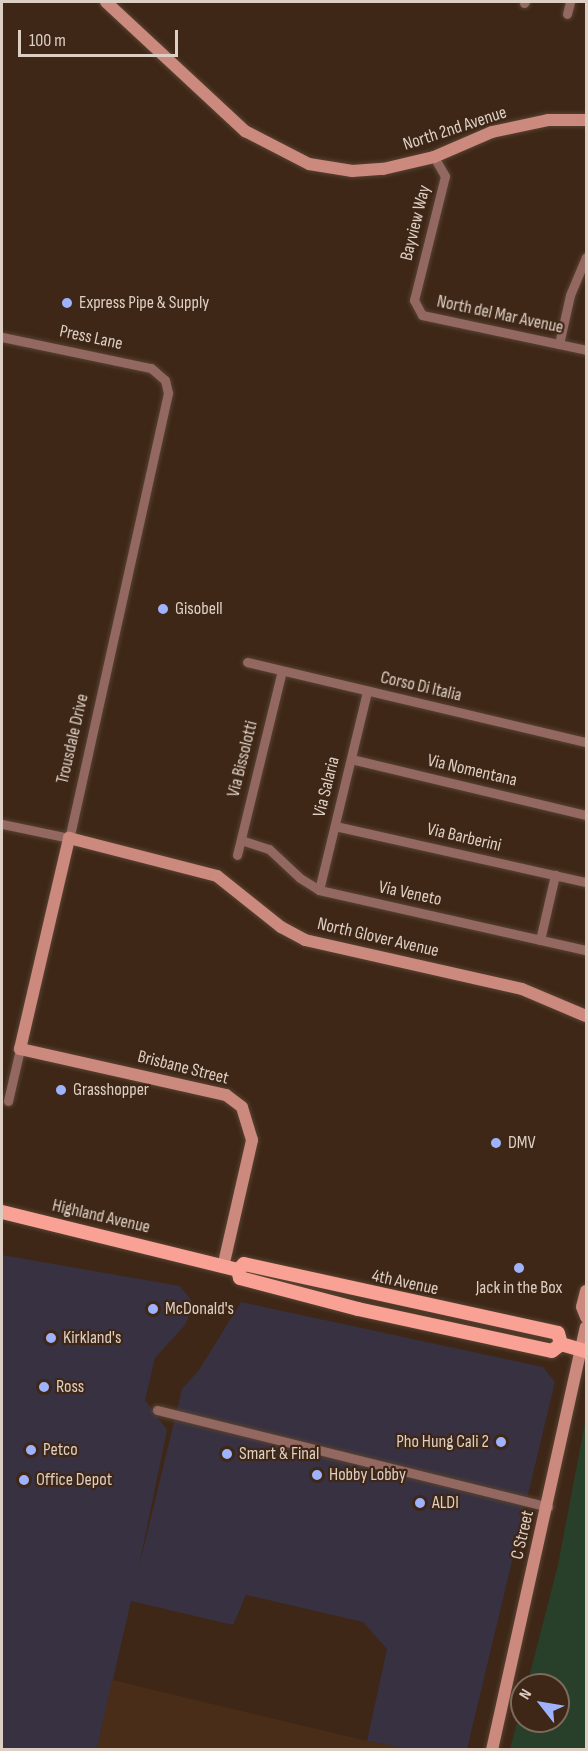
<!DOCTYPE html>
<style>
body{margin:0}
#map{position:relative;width:588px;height:1751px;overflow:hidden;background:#3e2716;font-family:"Sofia Sans Condensed",sans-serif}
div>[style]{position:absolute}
.commercial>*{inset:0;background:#373142}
.built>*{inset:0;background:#4a2d18}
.green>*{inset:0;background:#283f29}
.roads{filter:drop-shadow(0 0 2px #584232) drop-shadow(0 0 2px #584232)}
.street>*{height:9px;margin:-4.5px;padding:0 4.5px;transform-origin:4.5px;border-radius:4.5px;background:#936861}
.secondary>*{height:12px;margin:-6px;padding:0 6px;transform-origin:6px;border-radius:6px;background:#cc897e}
.primary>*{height:14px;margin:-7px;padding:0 7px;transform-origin:7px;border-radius:7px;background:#f8a194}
.dots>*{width:16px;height:16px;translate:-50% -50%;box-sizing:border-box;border:3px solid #3e2716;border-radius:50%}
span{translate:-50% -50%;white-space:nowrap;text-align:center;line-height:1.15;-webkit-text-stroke:4.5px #3e2716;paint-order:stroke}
.street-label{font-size:18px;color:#decfc5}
.poi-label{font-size:18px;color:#decfc5}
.left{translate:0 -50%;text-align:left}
.right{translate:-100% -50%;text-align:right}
.frame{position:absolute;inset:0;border:3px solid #decfc5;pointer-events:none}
.north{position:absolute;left:510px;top:1673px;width:60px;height:60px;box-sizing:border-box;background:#3e2716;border:2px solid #7e6a5c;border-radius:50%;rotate:301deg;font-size:16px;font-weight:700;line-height:24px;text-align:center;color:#decfc5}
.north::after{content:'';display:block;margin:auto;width:21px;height:27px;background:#9fb3fd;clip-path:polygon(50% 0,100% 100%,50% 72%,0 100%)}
.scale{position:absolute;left:18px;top:30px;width:160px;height:27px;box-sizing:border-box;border:3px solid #decfc5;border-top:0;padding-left:8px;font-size:18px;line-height:21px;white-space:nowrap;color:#decfc5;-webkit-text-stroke:4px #3e2716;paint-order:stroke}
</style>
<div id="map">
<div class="commercial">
<i style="clip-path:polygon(2px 1255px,180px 1286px,194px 1304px,185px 1325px,155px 1358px,145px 1400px,167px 1430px,138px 1571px,182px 1389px,199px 1370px,241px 1302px,543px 1367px,555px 1382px,467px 1749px,408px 1749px,367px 1741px,387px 1649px,363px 1622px,246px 1595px,233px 1625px,131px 1601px,97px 1749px,2px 1749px)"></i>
</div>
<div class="built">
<i style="clip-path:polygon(112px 1680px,367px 1741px,408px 1749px,97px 1749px)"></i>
</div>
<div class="green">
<i style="clip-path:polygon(586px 1417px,586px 1749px,510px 1749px,522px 1704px,522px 1721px,558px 1721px,558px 1685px,527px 1685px,558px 1565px)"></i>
</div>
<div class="roads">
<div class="street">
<i style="left:524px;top:3px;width:1px;rotate:-45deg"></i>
<i style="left:567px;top:14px;width:12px;rotate:-76deg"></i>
<i style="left:434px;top:157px;width:22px;rotate:60deg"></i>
<i style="left:445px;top:176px;width:128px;rotate:104deg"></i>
<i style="left:414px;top:300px;width:17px;rotate:62deg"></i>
<i style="left:422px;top:315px;width:168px;rotate:12deg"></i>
<i style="left:2px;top:337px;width:152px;rotate:11.8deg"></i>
<i style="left:151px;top:368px;width:18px;rotate:41deg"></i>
<i style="left:165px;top:380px;width:13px;rotate:77deg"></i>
<i style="left:168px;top:393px;width:456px;rotate:102.5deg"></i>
<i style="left:69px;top:838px;width:68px;rotate:-168.2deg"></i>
<i style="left:559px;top:344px;width:50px;rotate:-77.3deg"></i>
<i style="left:570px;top:295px;width:41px;rotate:-67.2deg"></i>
<i style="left:247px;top:662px;width:348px;rotate:13.3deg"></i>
<i style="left:351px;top:759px;width:242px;rotate:13.4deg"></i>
<i style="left:335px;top:826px;width:257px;rotate:12.6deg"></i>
<i style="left:241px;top:840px;width:29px;rotate:18deg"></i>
<i style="left:269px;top:849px;width:42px;rotate:43.1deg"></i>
<i style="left:300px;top:878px;width:22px;rotate:32deg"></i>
<i style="left:319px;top:890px;width:274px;rotate:12.7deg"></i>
<i style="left:237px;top:855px;width:189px;rotate:-76.3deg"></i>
<i style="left:319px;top:890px;width:205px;rotate:-76.4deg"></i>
<i style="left:540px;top:940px;width:67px;rotate:-77deg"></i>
<i style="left:8px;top:1101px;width:53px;rotate:-77deg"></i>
<i style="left:157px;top:1410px;width:403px;rotate:13.9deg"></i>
</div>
<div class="secondary">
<i style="left:106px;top:2px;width:190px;rotate:42.9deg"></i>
<i style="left:245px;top:131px;width:72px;rotate:27.3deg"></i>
<i style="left:309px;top:164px;width:44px;rotate:9.2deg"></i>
<i style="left:352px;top:171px;width:31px;rotate:-4deg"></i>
<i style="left:383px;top:169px;width:52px;rotate:-13.2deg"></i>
<i style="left:434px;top:157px;width:63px;rotate:-23.3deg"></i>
<i style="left:492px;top:132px;width:57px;rotate:-12.1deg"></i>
<i style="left:548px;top:120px;width:38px"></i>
<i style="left:223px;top:1267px;width:130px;rotate:-77.1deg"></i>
<i style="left:252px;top:1140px;width:34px;rotate:-107deg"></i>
<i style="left:242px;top:1107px;width:20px;rotate:-143deg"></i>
<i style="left:226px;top:1095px;width:211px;rotate:-167.4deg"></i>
<i style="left:20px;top:1049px;width:217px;rotate:-76.9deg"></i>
<i style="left:69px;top:838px;width:153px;rotate:14.4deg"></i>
<i style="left:217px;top:876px;width:82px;rotate:38.6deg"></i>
<i style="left:281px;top:927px;width:27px;rotate:28deg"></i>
<i style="left:305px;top:940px;width:222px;rotate:12.7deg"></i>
<i style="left:522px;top:989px;width:69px;rotate:22.9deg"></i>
<i style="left:586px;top:1291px;width:16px;rotate:104deg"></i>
<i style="left:582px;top:1307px;width:11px;rotate:68deg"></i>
<i style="left:492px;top:1750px;width:433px;rotate:-77.5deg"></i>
</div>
<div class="primary">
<i style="left:2px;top:1212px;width:243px;rotate:13.8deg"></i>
<i style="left:238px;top:1270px;width:8px;rotate:-45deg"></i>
<i style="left:244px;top:1264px;width:321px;rotate:12.4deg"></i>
<i style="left:558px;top:1333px;width:11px;rotate:75deg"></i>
<i style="left:238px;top:1270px;width:8px;rotate:76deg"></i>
<i style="left:240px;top:1278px;width:122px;rotate:14.7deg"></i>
<i style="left:358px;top:1309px;width:198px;rotate:12.2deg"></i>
<i style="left:552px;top:1351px;width:11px;rotate:-38deg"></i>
<i style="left:561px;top:1344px;width:26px;rotate:16deg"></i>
</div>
</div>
<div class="dots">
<i style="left:67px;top:303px;background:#9fb3fd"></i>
<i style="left:163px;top:609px;background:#9fb3fd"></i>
<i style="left:61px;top:1090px;background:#9fb3fd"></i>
<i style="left:496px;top:1143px;background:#9fb3fd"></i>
<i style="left:519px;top:1268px;background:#9fb3fd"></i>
<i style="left:153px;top:1309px;background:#9fb3fd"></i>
<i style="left:51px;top:1338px;background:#9fb3fd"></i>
<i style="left:44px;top:1387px;background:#9fb3fd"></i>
<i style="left:501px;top:1442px;background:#9fb3fd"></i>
<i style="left:31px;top:1450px;background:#9fb3fd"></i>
<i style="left:227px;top:1454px;background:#9fb3fd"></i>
<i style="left:317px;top:1475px;background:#9fb3fd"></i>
<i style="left:24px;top:1480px;background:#9fb3fd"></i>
<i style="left:420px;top:1503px;background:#9fb3fd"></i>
</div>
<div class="street-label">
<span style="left:455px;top:129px;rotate:-18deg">North 2nd Avenue</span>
<span style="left:416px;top:223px;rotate:-76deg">Bayview Way</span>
<span style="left:500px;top:315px;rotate:12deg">North del Mar Avenue</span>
<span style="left:91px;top:338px;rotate:12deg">Press Lane</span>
<span style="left:421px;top:687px;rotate:13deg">Corso Di Italia</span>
<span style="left:73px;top:739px;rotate:-77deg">Trousdale Drive</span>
<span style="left:243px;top:759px;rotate:-76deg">Via Bissolotti</span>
<span style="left:472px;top:771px;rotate:13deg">Via Nomentana</span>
<span style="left:327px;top:787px;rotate:-76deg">Via Salaria</span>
<span style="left:464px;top:838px;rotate:13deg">Via Barberini</span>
<span style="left:410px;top:894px;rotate:12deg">Via Veneto</span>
<span style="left:378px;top:938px;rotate:13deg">North Glover Avenue</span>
<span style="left:183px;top:1068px;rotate:14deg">Brisbane Street</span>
<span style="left:101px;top:1217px;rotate:13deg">Highland Avenue</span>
<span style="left:405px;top:1283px;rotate:12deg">4th Avenue</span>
<span style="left:523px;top:1535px;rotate:-77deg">C Street</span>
</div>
<div class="poi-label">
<span class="left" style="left:79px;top:303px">Express Pipe &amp; Supply</span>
<span class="left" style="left:175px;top:609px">Gisobell</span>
<span class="left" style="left:73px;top:1090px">Grasshopper</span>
<span class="left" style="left:508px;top:1143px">DMV</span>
<span style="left:519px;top:1288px">Jack in the Box</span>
<span class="left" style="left:165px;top:1309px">McDonald's</span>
<span class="left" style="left:63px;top:1338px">Kirkland's</span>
<span class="left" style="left:56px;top:1387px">Ross</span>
<span class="right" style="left:489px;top:1442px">Pho Hung Cali 2</span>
<span class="left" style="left:43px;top:1450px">Petco</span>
<span class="left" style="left:239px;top:1454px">Smart &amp; Final</span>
<span class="left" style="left:329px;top:1475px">Hobby Lobby</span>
<span class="left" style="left:36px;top:1480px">Office Depot</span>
<span class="left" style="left:432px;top:1503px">ALDI</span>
</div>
<div class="frame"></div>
<div class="north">N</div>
<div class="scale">100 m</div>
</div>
